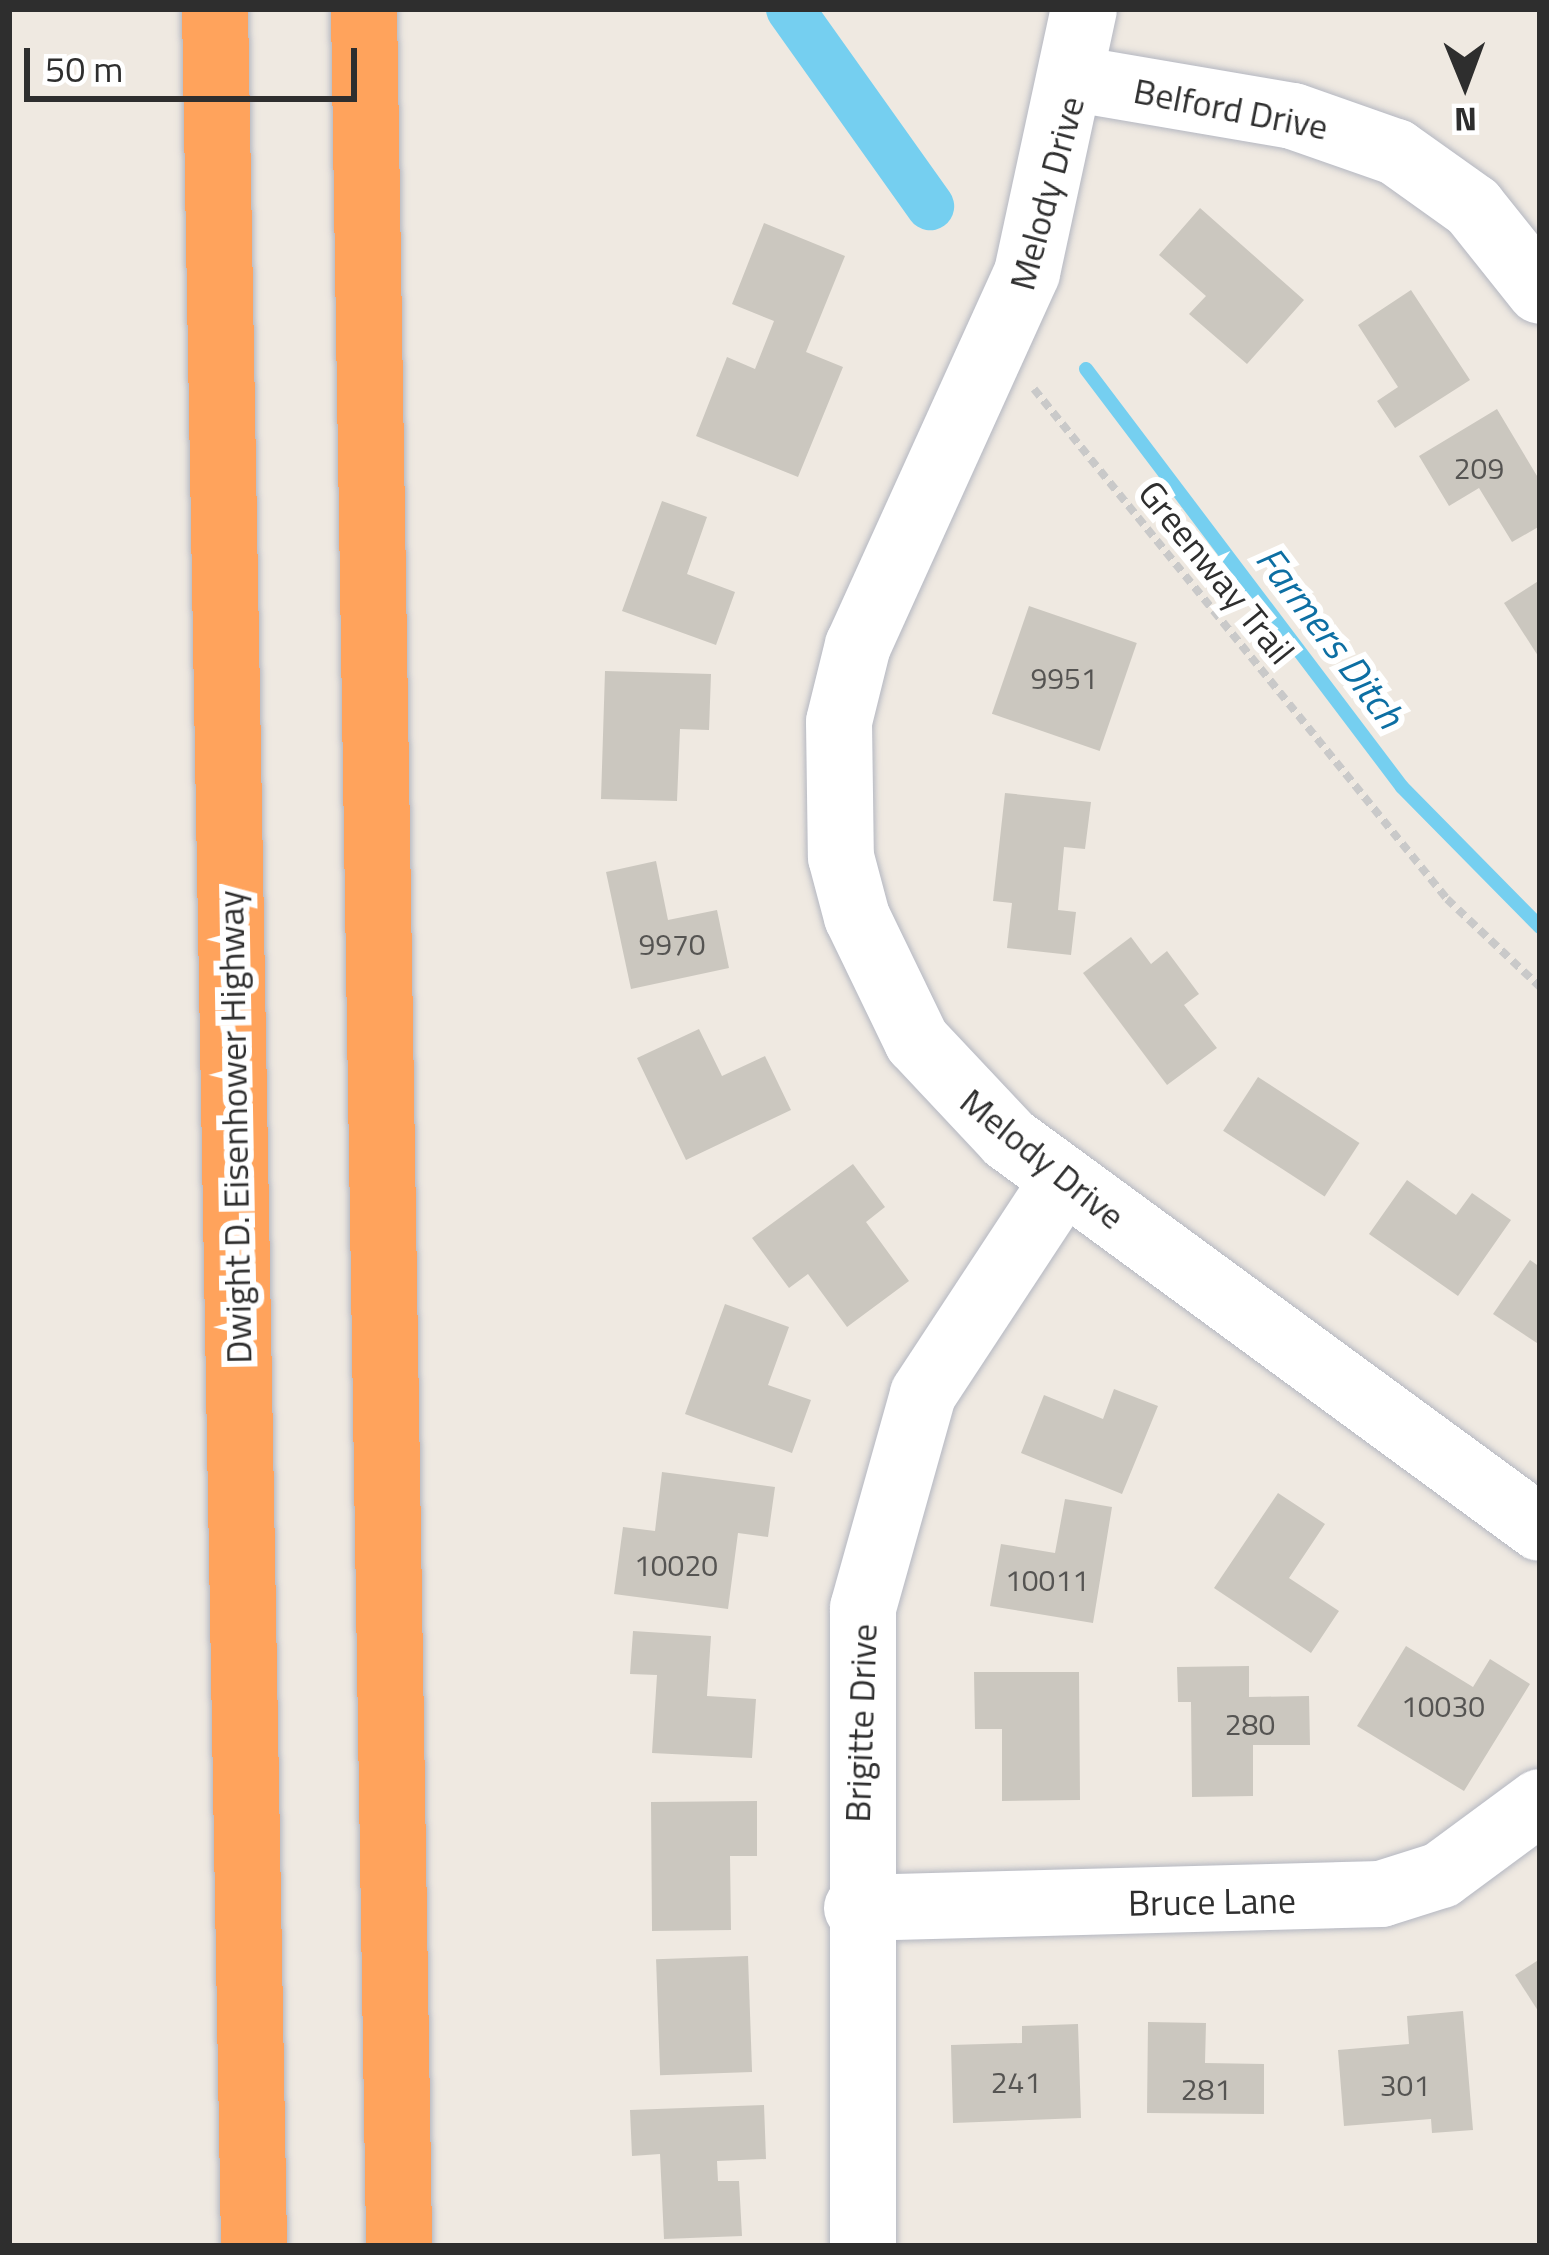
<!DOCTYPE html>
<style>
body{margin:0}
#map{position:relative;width:1549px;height:2255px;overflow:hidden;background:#efe9e1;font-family:"Titillium Web",sans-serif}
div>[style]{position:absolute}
.stream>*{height:14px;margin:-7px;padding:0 7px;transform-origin:7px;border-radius:7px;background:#75cff0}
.canal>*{height:48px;margin:-24px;padding:0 24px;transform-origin:24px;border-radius:24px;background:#75cff0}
.building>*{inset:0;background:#cbc7bf;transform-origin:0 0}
.path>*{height:8px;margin-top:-4px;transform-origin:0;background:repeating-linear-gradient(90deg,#c9c9c9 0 9px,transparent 0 15px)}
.roads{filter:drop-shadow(0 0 3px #b4b7c1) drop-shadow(0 0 3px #b4b7c1)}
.minor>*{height:66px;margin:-33px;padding:0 33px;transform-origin:33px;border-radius:33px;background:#fff}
.highway>*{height:66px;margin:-33px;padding:0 33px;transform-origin:33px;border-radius:33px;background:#ffa35c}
span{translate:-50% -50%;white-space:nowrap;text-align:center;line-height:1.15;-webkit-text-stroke:12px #fff;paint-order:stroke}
.number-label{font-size:30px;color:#555452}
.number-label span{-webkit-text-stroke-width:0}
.street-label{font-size:36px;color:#2e2e2e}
.water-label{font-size:39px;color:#0d6fa3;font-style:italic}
.frame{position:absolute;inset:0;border:12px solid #2e2e2e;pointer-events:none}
.north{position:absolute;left:1405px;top:24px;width:120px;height:120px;-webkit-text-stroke:9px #fff;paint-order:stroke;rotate:179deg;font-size:33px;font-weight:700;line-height:48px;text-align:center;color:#2e2e2e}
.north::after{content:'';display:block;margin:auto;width:42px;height:54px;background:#2e2e2e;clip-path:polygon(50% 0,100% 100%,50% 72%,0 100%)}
.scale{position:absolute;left:24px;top:48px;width:333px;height:54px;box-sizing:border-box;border:6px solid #2e2e2e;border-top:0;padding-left:15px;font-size:36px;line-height:42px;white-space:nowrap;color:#2e2e2e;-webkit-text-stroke:9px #fff;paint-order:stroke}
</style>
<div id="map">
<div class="stream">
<i style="left:1086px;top:369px;width:524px;rotate:52.91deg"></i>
<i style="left:1402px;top:787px;width:197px;rotate:45.4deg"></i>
</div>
<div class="canal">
<i style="left:790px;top:9px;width:242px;rotate:54.6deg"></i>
</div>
<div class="building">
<i style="clip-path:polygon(1200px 208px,1304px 300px,1247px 364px,1189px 314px,1206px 296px,1159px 255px)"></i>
<i style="clip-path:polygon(764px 223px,845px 256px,806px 352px,843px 367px,798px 477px,696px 436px,727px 357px,755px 369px,774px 321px,732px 304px)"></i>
<i style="clip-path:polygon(1411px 290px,1470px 380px,1395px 428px,1377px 401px,1398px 387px,1358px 325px)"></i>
<i style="clip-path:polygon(1497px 409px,1540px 481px,1540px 526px,1512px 542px,1479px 488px,1449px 506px,1419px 456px)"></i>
<i style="clip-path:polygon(662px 501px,707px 517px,687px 574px,735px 592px,716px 645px,622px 611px)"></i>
<i style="clip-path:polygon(1540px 580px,1540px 659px,1504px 603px)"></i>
<i style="left:1029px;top:606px;width:114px;height:114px;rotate:19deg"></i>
<i style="clip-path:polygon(605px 671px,711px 674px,709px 730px,680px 729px,677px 801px,601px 799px)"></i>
<i style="clip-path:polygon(1005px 793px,1091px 802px,1085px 849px,1064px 847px,1058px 910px,1076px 912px,1071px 955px,1007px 948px,1012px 903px,993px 901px)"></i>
<i style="clip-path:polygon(656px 861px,668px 920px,717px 910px,729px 968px,631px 989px,606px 872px)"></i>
<i style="clip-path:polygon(1131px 937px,1151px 964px,1167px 951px,1199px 994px,1184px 1005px,1217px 1048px,1167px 1085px,1083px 973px)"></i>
<i style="clip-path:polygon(699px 1029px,722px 1076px,765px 1056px,791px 1110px,686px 1160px,637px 1058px)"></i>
<i style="left:1258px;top:1077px;width:121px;height:64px;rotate:33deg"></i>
<i style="clip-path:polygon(853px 1164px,885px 1207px,866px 1222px,909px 1281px,847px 1327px,808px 1274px,789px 1288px,752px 1238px)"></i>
<i style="clip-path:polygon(1407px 1180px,1456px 1215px,1472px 1193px,1511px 1220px,1458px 1296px,1369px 1234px)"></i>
<i style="clip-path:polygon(1530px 1260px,1540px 1267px,1540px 1345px,1493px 1314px)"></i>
<i style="clip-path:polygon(725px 1304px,789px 1327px,768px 1385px,811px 1400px,792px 1453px,685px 1414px)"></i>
<i style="clip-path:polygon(1114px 1389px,1158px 1406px,1122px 1494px,1021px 1453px,1044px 1395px,1103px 1419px)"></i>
<i style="clip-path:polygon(662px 1472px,775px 1487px,768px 1537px,738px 1533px,728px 1609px,614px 1594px,623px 1527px,655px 1531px)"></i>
<i style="clip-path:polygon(1278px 1493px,1325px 1524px,1289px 1578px,1339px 1611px,1311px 1653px,1214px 1588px)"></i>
<i style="clip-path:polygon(1065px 1499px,1112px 1507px,1093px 1623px,990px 1606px,1001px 1544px,1055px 1553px)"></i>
<i style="clip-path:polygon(633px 1631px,711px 1636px,707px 1696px,756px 1699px,752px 1758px,652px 1753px,657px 1675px,630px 1674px)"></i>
<i style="clip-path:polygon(1406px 1646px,1473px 1687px,1490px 1659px,1530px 1684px,1464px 1791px,1357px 1726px)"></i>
<i style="clip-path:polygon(1249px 1666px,1249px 1697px,1309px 1696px,1310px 1745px,1253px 1745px,1253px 1796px,1192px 1797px,1191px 1702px,1178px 1702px,1177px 1667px)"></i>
<i style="clip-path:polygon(974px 1672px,1079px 1672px,1080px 1800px,1002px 1801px,1002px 1729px,975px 1729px)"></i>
<i style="clip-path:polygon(757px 1801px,757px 1856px,730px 1856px,731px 1930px,652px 1931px,651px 1802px)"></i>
<i style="left:748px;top:1956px;width:116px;height:92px;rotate:88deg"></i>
<i style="clip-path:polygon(1540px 1959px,1540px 2014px,1515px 1975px)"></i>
<i style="clip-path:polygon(1463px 2011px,1473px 2130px,1432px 2133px,1431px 2119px,1344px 2126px,1338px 2050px,1409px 2044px,1407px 2016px)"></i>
<i style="clip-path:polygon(1148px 2022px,1206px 2023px,1205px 2063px,1264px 2064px,1264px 2114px,1147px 2113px)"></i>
<i style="clip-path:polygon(1078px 2024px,1081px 2118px,953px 2123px,951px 2045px,1022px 2043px,1022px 2026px)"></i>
<i style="clip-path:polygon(764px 2105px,766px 2159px,717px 2161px,718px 2181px,739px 2181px,742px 2236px,664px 2239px,660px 2154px,632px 2156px,630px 2110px)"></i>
</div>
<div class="path">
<i style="left:1034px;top:389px;width:656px;rotate:51deg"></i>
<i style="left:1447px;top:899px;width:128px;rotate:43.4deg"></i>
</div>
<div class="roads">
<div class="minor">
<i style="left:1084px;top:9px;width:270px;rotate:102.2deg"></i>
<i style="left:1027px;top:273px;width:409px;rotate:114.4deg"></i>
<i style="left:858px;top:645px;width:79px;rotate:103.9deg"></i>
<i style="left:839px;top:722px;width:135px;rotate:89.2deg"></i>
<i style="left:841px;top:857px;width:62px;rotate:75.1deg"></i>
<i style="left:857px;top:917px;width:138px;rotate:64.2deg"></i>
<i style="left:917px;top:1041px;width:134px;rotate:46.8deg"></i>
<i style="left:1009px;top:1139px;width:658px;rotate:36.23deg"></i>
<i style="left:1076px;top:79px;width:220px;rotate:9.7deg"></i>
<i style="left:1293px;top:116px;width:109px;rotate:19.3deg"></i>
<i style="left:1396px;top:152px;width:95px;rotate:35.5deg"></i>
<i style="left:1473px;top:207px;width:107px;rotate:51.4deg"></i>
<i style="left:857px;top:1908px;width:524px;rotate:-1.53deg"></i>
<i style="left:1381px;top:1894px;width:63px;rotate:-17.6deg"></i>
<i style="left:1441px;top:1875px;width:123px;rotate:-36.4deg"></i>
<i style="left:863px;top:2246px;width:638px;rotate:-90deg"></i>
<i style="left:863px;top:1608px;width:222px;rotate:-74.3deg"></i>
<i style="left:923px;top:1394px;width:255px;rotate:-56.7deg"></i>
</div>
<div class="highway">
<i style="left:215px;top:9px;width:2237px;rotate:89deg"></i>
<i style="left:364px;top:9px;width:2237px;rotate:89.1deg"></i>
</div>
</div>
<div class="number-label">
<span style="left:1479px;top:468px">209</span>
<span style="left:1064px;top:678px">9951</span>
<span style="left:672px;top:944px">9970</span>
<span style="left:676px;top:1565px">10020</span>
<span style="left:1047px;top:1580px">10011</span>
<span style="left:1443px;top:1706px">10030</span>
<span style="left:1250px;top:1724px">280</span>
<span style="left:1016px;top:2082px">241</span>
<span style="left:1405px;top:2085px">301</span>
<span style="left:1206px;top:2089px">281</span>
</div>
<div class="street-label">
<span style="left:1231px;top:108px;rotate:11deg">Belford Drive</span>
<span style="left:1046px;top:193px;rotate:-75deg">Melody Drive</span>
<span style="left:1217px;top:572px;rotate:51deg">Greenway Trail</span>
<span style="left:234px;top:1127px;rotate:-91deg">Dwight D. Eisenhower Highway</span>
<span style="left:1043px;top:1158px;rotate:39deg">Melody Drive</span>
<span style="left:860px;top:1723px;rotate:-88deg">Brigitte Drive</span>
<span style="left:1212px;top:1901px;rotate:-1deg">Bruce Lane</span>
</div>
<div class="water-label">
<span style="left:1330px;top:637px;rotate:53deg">Farmers Ditch</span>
</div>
<div class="frame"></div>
<div class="north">N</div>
<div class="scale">50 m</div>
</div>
